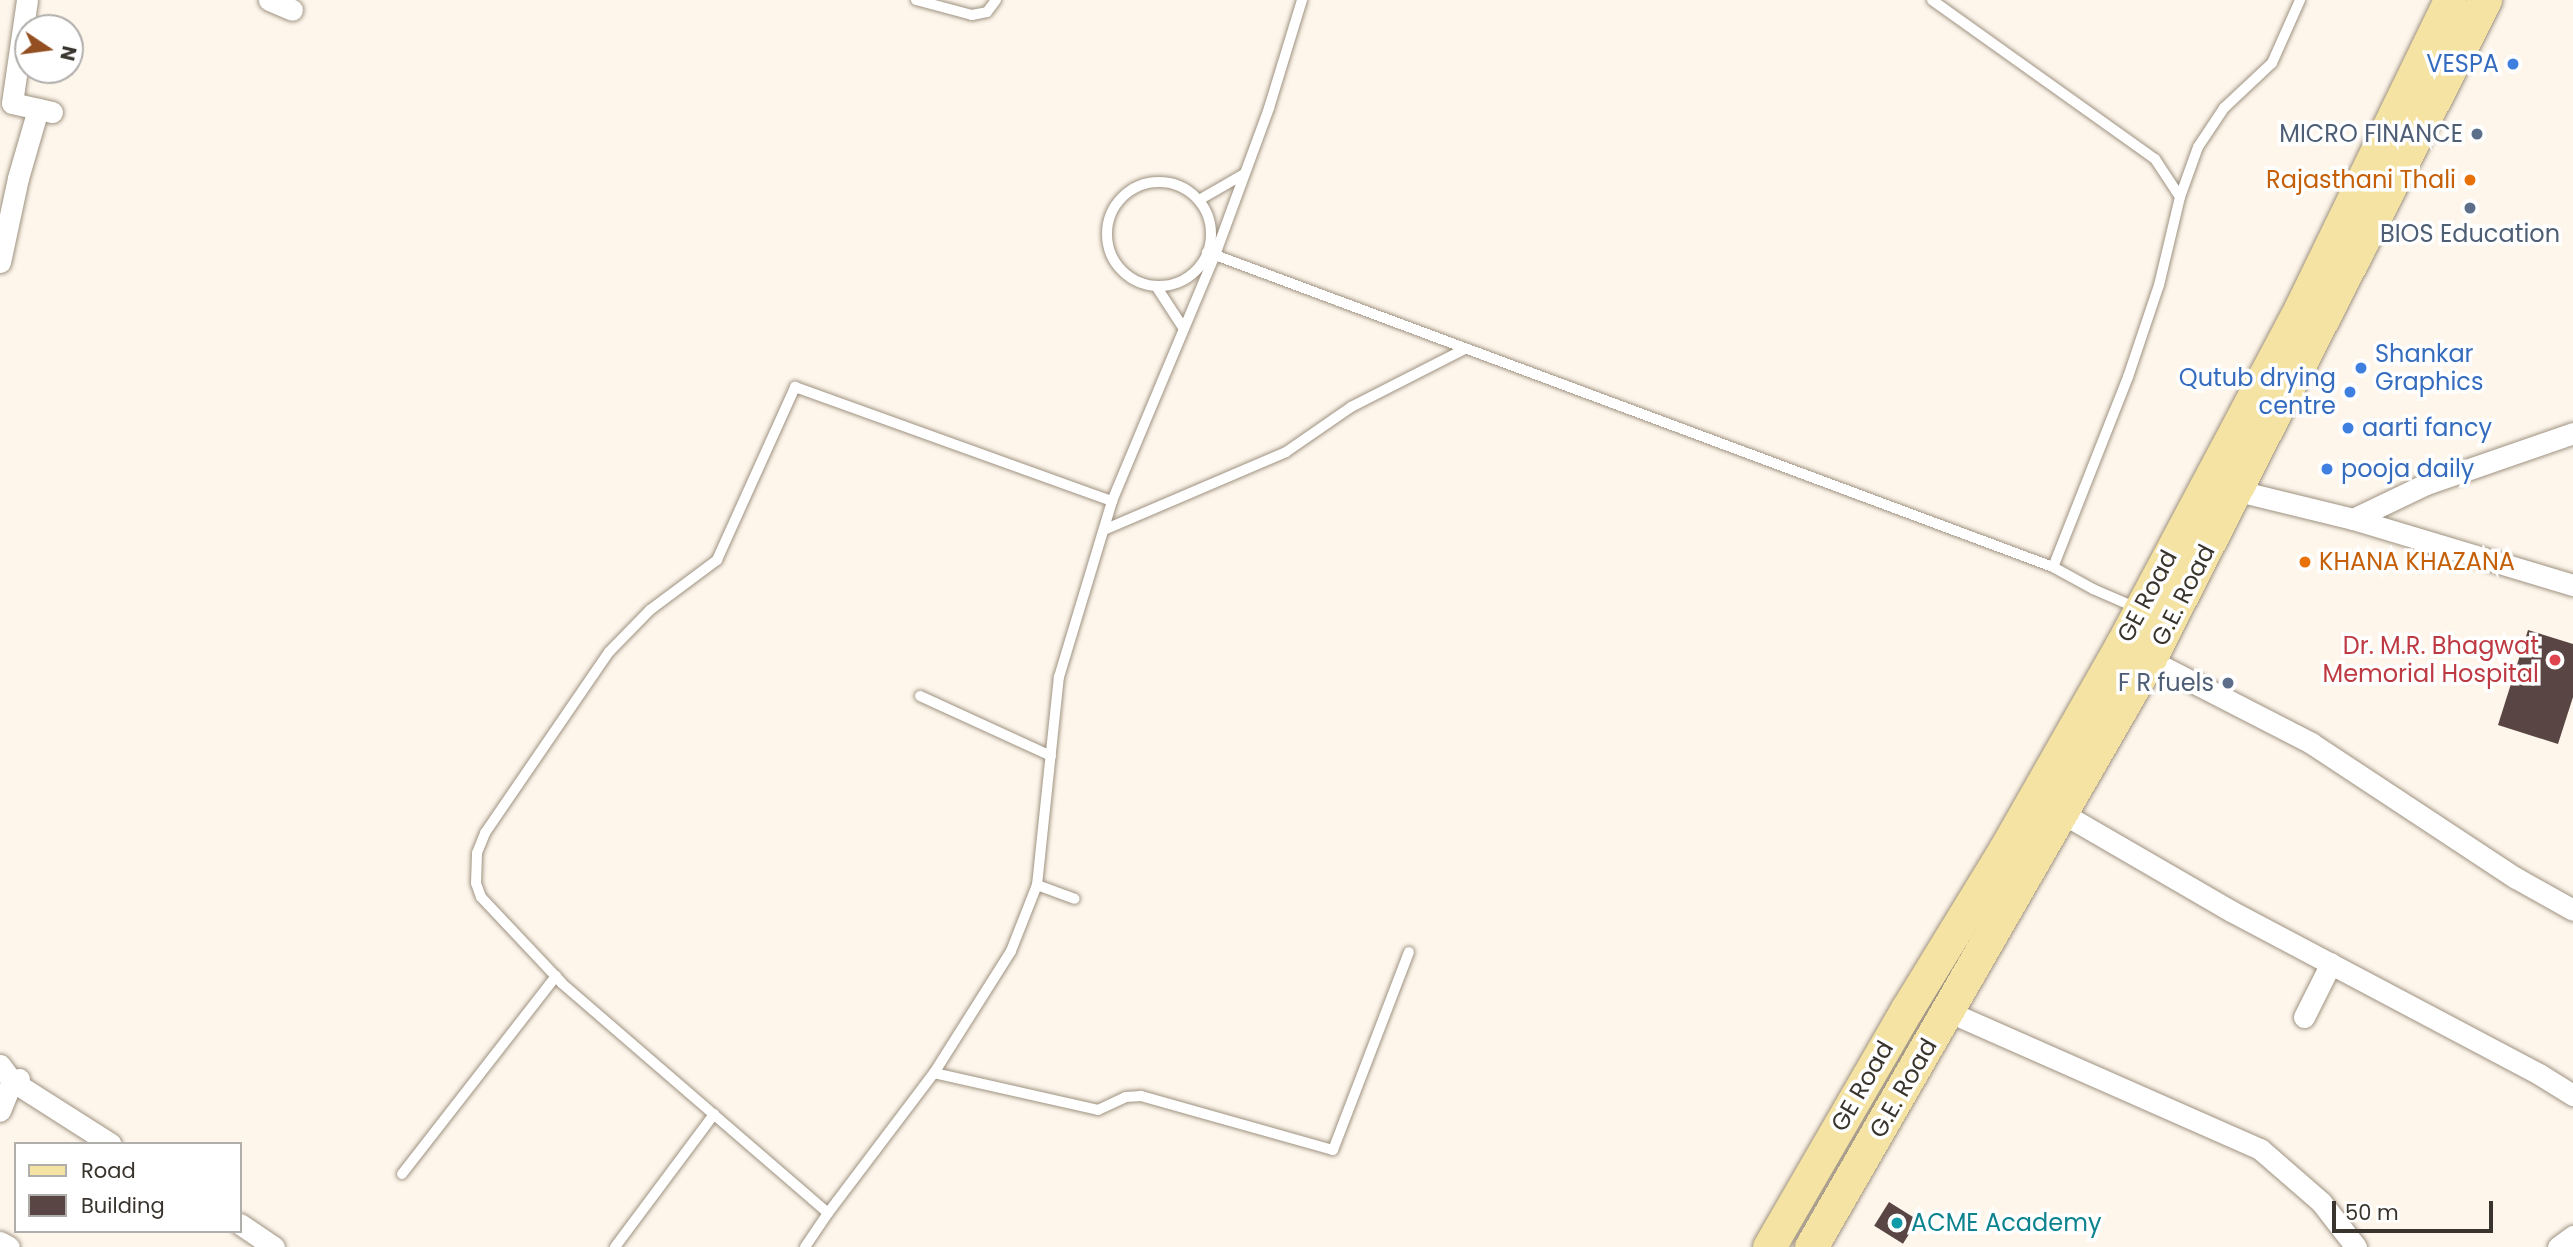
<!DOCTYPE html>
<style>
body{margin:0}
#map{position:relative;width:2573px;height:1247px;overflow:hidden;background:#fef6eb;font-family:Poppins,sans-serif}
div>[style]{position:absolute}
.building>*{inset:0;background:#594544;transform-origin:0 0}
.roads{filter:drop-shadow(0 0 2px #9e9281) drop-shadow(0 0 2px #9e9281)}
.service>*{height:10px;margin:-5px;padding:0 5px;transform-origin:5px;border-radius:5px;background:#fff}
.service>.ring{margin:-5px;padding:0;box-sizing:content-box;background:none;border:10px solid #fff;border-radius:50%}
.minor>*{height:21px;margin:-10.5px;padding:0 10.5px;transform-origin:10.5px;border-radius:10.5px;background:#fff}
.primary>*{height:33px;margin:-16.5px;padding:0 16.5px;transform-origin:16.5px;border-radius:16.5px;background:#f5e3a3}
.dots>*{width:19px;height:19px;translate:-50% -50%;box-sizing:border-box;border:4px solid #fff;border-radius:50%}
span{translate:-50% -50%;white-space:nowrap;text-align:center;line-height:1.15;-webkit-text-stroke:7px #fff;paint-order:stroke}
.shop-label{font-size:24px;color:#366cbe}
.right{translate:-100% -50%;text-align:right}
.left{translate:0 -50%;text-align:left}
.service-label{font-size:24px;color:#4e5e75}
.food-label{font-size:24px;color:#c56008}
.street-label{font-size:24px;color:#39342d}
.health-label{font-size:24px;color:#be3a42}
.culture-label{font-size:24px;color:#0d838f}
.legend{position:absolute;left:14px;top:1142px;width:228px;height:91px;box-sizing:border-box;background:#fff;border:2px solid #b0aeab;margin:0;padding:9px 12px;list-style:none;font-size:21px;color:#39342d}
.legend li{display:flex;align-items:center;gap:14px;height:35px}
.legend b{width:35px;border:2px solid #b0aeab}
.north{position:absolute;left:14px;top:14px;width:70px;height:70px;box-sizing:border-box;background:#fff;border:2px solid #b0aeab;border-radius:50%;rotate:103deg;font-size:19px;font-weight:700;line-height:28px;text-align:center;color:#39342d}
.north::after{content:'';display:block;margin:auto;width:24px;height:32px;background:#934f21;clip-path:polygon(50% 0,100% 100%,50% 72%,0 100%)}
.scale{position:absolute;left:2332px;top:1201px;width:161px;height:32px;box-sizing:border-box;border:4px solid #39342d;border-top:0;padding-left:9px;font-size:21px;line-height:24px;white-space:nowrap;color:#39342d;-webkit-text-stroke:5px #fff;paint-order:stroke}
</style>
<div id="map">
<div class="building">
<i style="clip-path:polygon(2528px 630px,2573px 644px,2573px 697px,2558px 744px,2498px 725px)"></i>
<i style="left:1889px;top:1202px;width:34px;height:28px;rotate:32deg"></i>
</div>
<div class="roads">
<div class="service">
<i style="left:916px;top:0;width:58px;rotate:15deg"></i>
<i style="left:972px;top:15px;width:15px;rotate:-11deg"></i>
<i style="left:987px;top:12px;width:15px;rotate:-53deg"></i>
<i style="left:1932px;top:0;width:274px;rotate:35.5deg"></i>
<i style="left:2155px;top:159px;width:45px;rotate:56.7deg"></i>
<i style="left:2180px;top:197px;width:90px;rotate:103.4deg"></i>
<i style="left:2159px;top:285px;width:97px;rotate:108.6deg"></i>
<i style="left:2128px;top:377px;width:204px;rotate:111.5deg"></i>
<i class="ring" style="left:1107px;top:182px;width:94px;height:94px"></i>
<i style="left:2180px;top:197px;width:53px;rotate:-70.2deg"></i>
<i style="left:2198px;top:147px;width:47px;rotate:-56.3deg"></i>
<i style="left:2224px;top:108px;width:66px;rotate:-43.2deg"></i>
<i style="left:2272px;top:63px;width:69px;rotate:-66deg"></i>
<i style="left:1199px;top:200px;width:52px;rotate:-30deg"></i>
<i style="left:1207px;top:252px;width:903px;rotate:20.42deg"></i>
<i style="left:2053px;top:567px;width:46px;rotate:28.8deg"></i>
<i style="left:2093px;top:589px;width:48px;rotate:23.4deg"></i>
<i style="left:1156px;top:286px;width:51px;rotate:56.9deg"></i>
<i style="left:1104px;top:530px;width:198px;rotate:-23.2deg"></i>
<i style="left:1286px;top:452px;width:79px;rotate:-34.7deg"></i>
<i style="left:1351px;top:407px;width:128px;rotate:-27deg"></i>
<i style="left:920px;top:696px;width:144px;rotate:24.6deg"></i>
<i style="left:1037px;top:885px;width:40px;rotate:20.2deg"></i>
<i style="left:934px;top:1073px;width:168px;rotate:12.7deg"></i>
<i style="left:1098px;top:1110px;width:31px;rotate:-25deg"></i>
<i style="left:1126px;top:1097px;width:15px;rotate:-4deg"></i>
<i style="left:1141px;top:1096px;width:199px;rotate:15.7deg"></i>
<i style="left:1333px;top:1150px;width:212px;rotate:-69deg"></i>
<i style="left:402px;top:1174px;width:251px;rotate:-52.1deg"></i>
<i style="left:828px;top:1213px;width:352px;rotate:-139.2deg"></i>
<i style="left:562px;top:983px;width:118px;rotate:-133.3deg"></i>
<i style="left:481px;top:897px;width:15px;rotate:-110deg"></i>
<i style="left:476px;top:883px;width:30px;rotate:-88deg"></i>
<i style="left:477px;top:853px;width:22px;rotate:-68deg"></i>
<i style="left:485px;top:833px;width:219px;rotate:-55.6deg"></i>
<i style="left:609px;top:652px;width:59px;rotate:-45.7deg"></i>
<i style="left:650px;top:610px;width:84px;rotate:-36.7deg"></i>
<i style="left:717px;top:560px;width:190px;rotate:-65.7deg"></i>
<i style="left:795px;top:387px;width:337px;rotate:19.8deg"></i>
<i style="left:1112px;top:501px;width:267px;rotate:-67.3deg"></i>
<i style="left:1215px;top:255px;width:157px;rotate:-69.8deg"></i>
<i style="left:1269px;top:108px;width:113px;rotate:-73deg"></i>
<i style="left:615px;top:1247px;width:166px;rotate:-53.3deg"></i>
<i style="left:805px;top:1247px;width:41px;rotate:-55.9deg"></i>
<i style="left:828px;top:1213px;width:176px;rotate:-52.9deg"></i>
<i style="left:934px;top:1073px;width:144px;rotate:-57.7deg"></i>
<i style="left:1011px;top:951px;width:71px;rotate:-68.5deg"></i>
<i style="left:1037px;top:885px;width:209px;rotate:-84deg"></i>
<i style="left:1059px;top:677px;width:184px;rotate:-73.2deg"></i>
</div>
<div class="minor">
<i style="left:27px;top:0;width:104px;rotate:98.3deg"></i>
<i style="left:12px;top:103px;width:41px;rotate:12.7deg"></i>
<i style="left:269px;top:0;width:25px;rotate:23deg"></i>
<i style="left:0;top:262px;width:86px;rotate:-77.9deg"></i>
<i style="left:18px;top:178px;width:72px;rotate:-73.8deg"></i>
<i style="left:2226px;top:488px;width:131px;rotate:13.7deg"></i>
<i style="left:2353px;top:519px;width:230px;rotate:16.7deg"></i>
<i style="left:2353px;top:519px;width:81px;rotate:-25.6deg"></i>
<i style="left:2426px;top:484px;width:156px;rotate:-19.1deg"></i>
<i style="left:2138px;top:654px;width:195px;rotate:27.2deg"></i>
<i style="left:2311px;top:743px;width:245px;rotate:33.4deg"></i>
<i style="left:2516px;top:878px;width:65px;rotate:29.3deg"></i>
<i style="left:2062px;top:813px;width:195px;rotate:30.1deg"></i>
<i style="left:2231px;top:911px;width:348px;rotate:27.9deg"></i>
<i style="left:2539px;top:1074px;width:40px;rotate:32deg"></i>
<i style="left:1947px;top:1011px;width:342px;rotate:23.8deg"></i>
<i style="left:2260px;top:1149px;width:81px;rotate:41deg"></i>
<i style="left:2321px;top:1202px;width:57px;rotate:52.1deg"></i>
<i style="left:2304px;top:1017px;width:60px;rotate:-63.4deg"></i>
<i style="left:0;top:1065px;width:20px;rotate:53deg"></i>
<i style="left:12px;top:1081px;width:32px;rotate:112deg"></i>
<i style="left:19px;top:1079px;width:7px;rotate:164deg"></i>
<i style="left:12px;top:1081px;width:117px;rotate:32.5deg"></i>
<i style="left:240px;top:1224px;width:41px;rotate:34.1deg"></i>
<i style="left:0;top:1242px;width:10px;rotate:29deg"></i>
<i style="left:2558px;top:1247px;width:19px;rotate:-36deg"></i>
</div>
<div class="primary">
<i style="left:1769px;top:1247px;width:275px;rotate:-59.9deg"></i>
<i style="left:1907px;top:1009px;width:188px;rotate:-58.5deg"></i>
<i style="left:2005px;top:849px;width:236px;rotate:-60.3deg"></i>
<i style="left:2122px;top:644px;width:382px;rotate:-62deg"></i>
<i style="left:2301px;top:307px;width:341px;rotate:-64.1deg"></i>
<i style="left:1811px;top:1247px;width:677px;rotate:-60.07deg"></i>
<i style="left:2149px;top:660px;width:741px;rotate:-63.02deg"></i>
</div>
</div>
<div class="dots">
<i style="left:2513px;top:64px;background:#3f7fe0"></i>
<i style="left:2477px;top:134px;background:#5c6f8a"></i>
<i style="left:2470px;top:180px;background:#e8710a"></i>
<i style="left:2470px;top:208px;background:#5c6f8a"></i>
<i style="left:2361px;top:368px;background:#3f7fe0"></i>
<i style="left:2350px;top:392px;background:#3f7fe0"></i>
<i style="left:2348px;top:428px;background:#3f7fe0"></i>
<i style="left:2327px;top:469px;background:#3f7fe0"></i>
<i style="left:2305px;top:562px;background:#e8710a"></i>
<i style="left:2555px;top:660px;background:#e0444e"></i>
<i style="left:2228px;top:683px;background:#5c6f8a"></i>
<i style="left:1897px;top:1223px;background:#0f9aa8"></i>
</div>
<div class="shop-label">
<span class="right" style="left:2499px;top:64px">VESPA</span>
<span class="left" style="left:2375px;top:368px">Shankar<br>Graphics</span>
<span class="right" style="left:2336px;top:392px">Qutub drying<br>centre</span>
<span class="left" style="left:2362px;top:428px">aarti fancy</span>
<span class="left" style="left:2341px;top:469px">pooja daily</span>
</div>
<div class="service-label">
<span class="right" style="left:2463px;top:134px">MICRO FINANCE</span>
<span style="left:2470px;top:234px">BIOS Education</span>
<span class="right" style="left:2214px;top:683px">F R fuels</span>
</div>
<div class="food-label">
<span class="right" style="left:2456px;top:180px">Rajasthani Thali</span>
<span class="left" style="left:2319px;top:562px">KHANA KHAZANA</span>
</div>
<div class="street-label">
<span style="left:2183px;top:595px;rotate:-63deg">G.E. Road</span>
<span style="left:2147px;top:596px;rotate:-62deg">GE Road</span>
<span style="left:1862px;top:1086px;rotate:-60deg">GE Road</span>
<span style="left:1903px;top:1088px;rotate:-60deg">G.E. Road</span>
</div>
<div class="health-label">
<span class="right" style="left:2539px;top:660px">Dr. M.R. Bhagwat<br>Memorial Hospital</span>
</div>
<div class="culture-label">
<span class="left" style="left:1911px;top:1223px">ACME Academy</span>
</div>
<ul class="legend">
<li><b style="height:9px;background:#f5e3a3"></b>Road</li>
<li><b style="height:19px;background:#594544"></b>Building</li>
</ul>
<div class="north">N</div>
<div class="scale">50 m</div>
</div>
